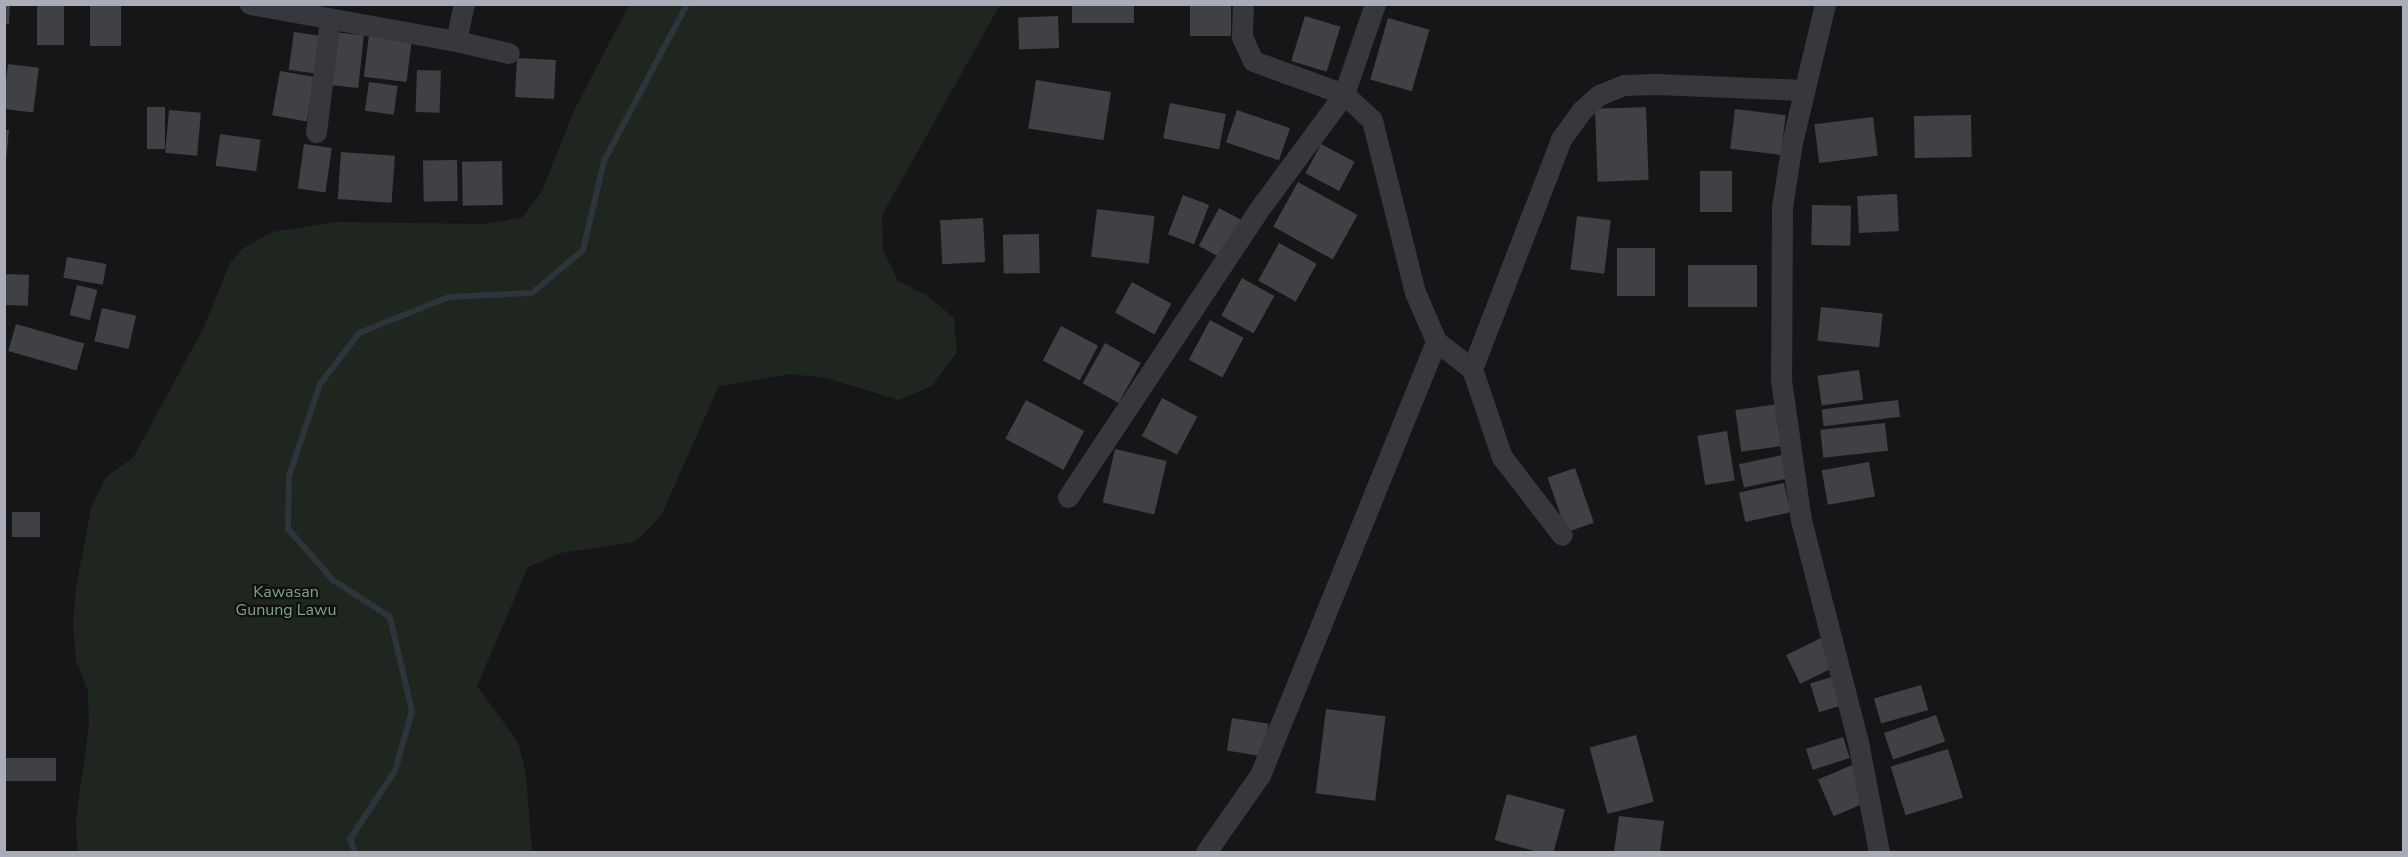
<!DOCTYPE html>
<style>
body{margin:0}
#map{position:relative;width:2408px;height:857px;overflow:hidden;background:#161618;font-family:"Nunito Sans",sans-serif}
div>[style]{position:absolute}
.green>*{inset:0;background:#1e261f}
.stream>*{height:6px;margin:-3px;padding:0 3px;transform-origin:3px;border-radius:3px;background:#2c353c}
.building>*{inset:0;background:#404145;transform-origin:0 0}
.minor>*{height:21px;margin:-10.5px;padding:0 10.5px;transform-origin:10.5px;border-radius:10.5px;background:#37383d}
span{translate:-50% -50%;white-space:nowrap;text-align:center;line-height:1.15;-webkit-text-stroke:4.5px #111113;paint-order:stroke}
.park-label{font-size:16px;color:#7fa381}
.frame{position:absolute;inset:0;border:6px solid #a8adb8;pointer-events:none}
</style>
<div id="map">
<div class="green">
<i style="clip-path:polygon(629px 5px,1000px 5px,882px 215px,883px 250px,898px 281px,928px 296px,954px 318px,957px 352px,932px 386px,899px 400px,826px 378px,790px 374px,719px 386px,661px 516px,635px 542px,561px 553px,528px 567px,477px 686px,518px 742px,526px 774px,532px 852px,77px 852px,76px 818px,89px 726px,88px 692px,76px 660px,73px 624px,76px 588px,91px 508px,106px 477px,133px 458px,203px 329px,230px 263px,242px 249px,272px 232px,335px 222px,486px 224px,523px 217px,543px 189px,574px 111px)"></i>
</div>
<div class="stream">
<i style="left:355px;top:852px;width:14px;rotate:-111deg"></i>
<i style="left:350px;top:839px;width:82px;rotate:-56.5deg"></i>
<i style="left:395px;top:771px;width:62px;rotate:-74.2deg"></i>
<i style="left:412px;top:711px;width:97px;rotate:-103.2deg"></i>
<i style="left:390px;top:617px;width:68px;rotate:-147deg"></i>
<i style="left:333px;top:580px;width:68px;rotate:-131.4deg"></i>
<i style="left:288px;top:529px;width:53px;rotate:-88.9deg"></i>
<i style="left:289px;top:476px;width:97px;rotate:-71.4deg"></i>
<i style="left:320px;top:384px;width:64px;rotate:-52.6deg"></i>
<i style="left:359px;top:333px;width:97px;rotate:-21.8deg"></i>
<i style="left:449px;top:297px;width:83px;rotate:-2.8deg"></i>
<i style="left:532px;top:293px;width:67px;rotate:-40.1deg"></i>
<i style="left:583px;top:250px;width:91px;rotate:-76.7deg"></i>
<i style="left:604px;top:161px;width:178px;rotate:-62.1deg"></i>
</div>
<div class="building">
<i style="clip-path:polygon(4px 4px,10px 4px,9px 24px,4px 24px)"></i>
<i style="left:37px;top:4px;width:27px;height:41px"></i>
<i style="left:90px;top:4px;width:31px;height:42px"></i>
<i style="left:1072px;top:4px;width:62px;height:19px"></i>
<i style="left:1190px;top:4px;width:41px;height:32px"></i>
<i style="left:1058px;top:16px;width:32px;height:40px;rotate:88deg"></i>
<i style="left:1305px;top:16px;width:37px;height:47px;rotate:17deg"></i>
<i style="left:1388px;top:18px;width:43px;height:64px;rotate:16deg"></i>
<i style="left:294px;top:32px;width:29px;height:38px;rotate:8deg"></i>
<i style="left:333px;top:32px;width:31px;height:53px;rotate:6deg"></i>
<i style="left:369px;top:35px;width:43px;height:42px;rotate:7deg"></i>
<i style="left:517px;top:58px;width:39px;height:39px;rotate:3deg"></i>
<i style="left:8px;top:64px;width:31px;height:45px;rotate:7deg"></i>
<i style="left:417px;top:70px;width:24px;height:42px;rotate:2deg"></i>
<i style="left:280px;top:71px;width:35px;height:45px;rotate:10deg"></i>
<i style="left:1036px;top:80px;width:76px;height:49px;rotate:9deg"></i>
<i style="left:369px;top:82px;width:29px;height:29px;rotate:8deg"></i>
<i style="left:1170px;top:103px;width:57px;height:36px;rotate:11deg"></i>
<i style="left:147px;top:107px;width:18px;height:42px"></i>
<i style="left:1646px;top:107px;width:73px;height:51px;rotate:88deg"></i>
<i style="left:1735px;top:109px;width:51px;height:40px;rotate:7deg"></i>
<i style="left:169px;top:110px;width:32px;height:43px;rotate:5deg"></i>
<i style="left:1237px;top:110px;width:56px;height:34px;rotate:19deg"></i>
<i style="left:1971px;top:115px;width:42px;height:57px;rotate:89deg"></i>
<i style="left:1873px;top:117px;width:39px;height:59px;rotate:83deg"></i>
<i style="clip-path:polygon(4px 130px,9px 130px,6px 161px,4px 161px)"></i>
<i style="left:220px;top:134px;width:41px;height:32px;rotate:8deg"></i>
<i style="left:304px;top:144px;width:28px;height:45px;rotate:8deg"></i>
<i style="left:1321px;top:144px;width:38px;height:33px;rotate:28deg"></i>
<i style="left:341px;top:152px;width:54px;height:47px;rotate:4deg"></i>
<i style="left:457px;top:160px;width:41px;height:34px;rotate:89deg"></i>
<i style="left:502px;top:161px;width:44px;height:40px;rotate:89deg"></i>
<i style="left:1700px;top:171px;width:32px;height:41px"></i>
<i style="left:1298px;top:182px;width:68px;height:51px;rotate:29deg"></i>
<i style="left:1897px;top:194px;width:37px;height:40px;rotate:87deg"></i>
<i style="left:1183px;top:195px;width:28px;height:42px;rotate:21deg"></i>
<i style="left:1812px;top:205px;width:39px;height:40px;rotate:1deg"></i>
<i style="left:1219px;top:208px;width:30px;height:43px;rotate:28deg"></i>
<i style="left:1097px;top:209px;width:58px;height:48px;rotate:7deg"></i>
<i style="left:1577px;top:216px;width:34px;height:54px;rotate:7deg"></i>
<i style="left:983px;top:218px;width:44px;height:43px;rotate:87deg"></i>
<i style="left:1039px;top:234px;width:39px;height:36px;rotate:89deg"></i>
<i style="left:1279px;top:243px;width:43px;height:43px;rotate:29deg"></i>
<i style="left:1617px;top:248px;width:38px;height:48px"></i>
<i style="left:67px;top:257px;width:40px;height:21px;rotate:10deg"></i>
<i style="left:1688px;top:265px;width:69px;height:42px"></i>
<i style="left:4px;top:274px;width:25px;height:31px;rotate:2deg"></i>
<i style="left:1242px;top:278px;width:37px;height:43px;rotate:29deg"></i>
<i style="left:1132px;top:282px;width:45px;height:35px;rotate:29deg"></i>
<i style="left:77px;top:285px;width:21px;height:31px;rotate:14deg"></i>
<i style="left:1821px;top:307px;width:62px;height:34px;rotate:6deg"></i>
<i style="left:102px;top:308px;width:35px;height:34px;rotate:13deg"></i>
<i style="left:1210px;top:320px;width:38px;height:45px;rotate:28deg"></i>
<i style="left:16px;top:324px;width:71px;height:28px;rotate:16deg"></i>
<i style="left:1061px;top:326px;width:42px;height:39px;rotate:28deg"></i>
<i style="left:1105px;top:343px;width:41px;height:46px;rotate:29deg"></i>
<i style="left:1859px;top:370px;width:30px;height:42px;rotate:82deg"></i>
<i style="left:1162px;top:398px;width:40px;height:43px;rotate:28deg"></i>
<i style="left:1026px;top:400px;width:66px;height:44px;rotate:28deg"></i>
<i style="left:1898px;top:400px;width:17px;height:77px;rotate:83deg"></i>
<i style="left:1779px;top:404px;width:42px;height:44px;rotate:82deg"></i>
<i style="left:1885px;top:423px;width:28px;height:65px;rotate:84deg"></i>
<i style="left:1727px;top:431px;width:50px;height:30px;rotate:81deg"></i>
<i style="left:1115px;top:449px;width:53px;height:55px;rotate:13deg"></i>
<i style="left:1782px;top:455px;width:24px;height:44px;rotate:78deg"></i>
<i style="left:1869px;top:462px;width:35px;height:48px;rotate:80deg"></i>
<i style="left:1575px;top:468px;width:58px;height:29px;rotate:71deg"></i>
<i style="left:1784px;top:483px;width:30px;height:46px;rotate:78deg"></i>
<i style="left:12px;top:512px;width:28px;height:25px"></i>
<i style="left:1823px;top:637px;width:32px;height:41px;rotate:64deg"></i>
<i style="left:1835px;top:676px;width:30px;height:26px;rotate:73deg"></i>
<i style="left:1921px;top:685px;width:26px;height:49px;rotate:74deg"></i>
<i style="left:1326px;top:709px;width:60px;height:85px;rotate:7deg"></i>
<i style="left:1936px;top:715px;width:28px;height:55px;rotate:71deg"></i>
<i style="left:1232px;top:718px;width:37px;height:33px;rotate:9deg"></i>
<i style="left:1636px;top:735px;width:69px;height:48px;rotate:75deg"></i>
<i style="left:1843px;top:737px;width:22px;height:39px;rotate:72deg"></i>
<i style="left:1948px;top:749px;width:51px;height:60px;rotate:73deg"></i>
<i style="left:4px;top:758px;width:52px;height:23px"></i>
<i style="left:1852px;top:765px;width:40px;height:37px;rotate:67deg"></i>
<i style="left:1507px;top:794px;width:60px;height:48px;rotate:15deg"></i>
<i style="clip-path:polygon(1619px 816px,1664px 821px,1660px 852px,1614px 852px)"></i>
</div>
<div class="minor">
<i style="left:250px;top:4px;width:209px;rotate:10.2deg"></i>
<i style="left:456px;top:41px;width:38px;rotate:-78deg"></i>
<i style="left:1243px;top:4px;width:33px;rotate:92deg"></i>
<i style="left:1242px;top:37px;width:26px;rotate:65deg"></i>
<i style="left:1253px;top:61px;width:97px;rotate:19.9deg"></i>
<i style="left:1344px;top:94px;width:38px;rotate:43deg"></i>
<i style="left:1372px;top:120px;width:177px;rotate:76deg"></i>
<i style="left:1415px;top:292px;width:53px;rotate:66.8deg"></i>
<i style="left:1436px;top:341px;width:46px;rotate:37.9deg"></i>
<i style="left:1472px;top:369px;width:93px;rotate:71.2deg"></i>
<i style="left:1502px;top:457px;width:98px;rotate:52.4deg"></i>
<i style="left:1825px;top:4px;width:143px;rotate:103.4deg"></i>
<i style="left:1792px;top:143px;width:65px;rotate:98.9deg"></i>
<i style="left:1782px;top:207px;width:173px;rotate:90.3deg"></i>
<i style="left:1781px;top:380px;width:141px;rotate:81.9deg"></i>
<i style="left:1801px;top:520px;width:229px;rotate:75.6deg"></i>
<i style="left:1858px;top:742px;width:112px;rotate:79.2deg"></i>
<i style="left:456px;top:41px;width:54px;rotate:12.8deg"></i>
<i style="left:316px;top:132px;width:114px;rotate:-82.9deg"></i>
<i style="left:1472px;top:369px;width:247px;rotate:-68.8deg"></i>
<i style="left:1561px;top:139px;width:34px;rotate:-54deg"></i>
<i style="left:1581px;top:111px;width:24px;rotate:-42deg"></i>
<i style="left:1599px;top:95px;width:27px;rotate:-22deg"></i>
<i style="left:1624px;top:85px;width:32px;rotate:-2deg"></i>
<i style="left:1656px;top:84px;width:148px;rotate:2.3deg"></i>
<i style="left:1068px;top:497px;width:342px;rotate:-56.4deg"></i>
<i style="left:1257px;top:212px;width:147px;rotate:-53.6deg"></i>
<i style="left:1344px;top:94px;width:95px;rotate:-71deg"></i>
<i style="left:1206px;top:852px;width:94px;rotate:-55deg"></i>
<i style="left:1260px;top:775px;width:468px;rotate:-67.9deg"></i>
</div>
<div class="park-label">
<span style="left:286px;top:601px">Kawasan<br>Gunung Lawu</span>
</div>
<div class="frame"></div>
</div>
